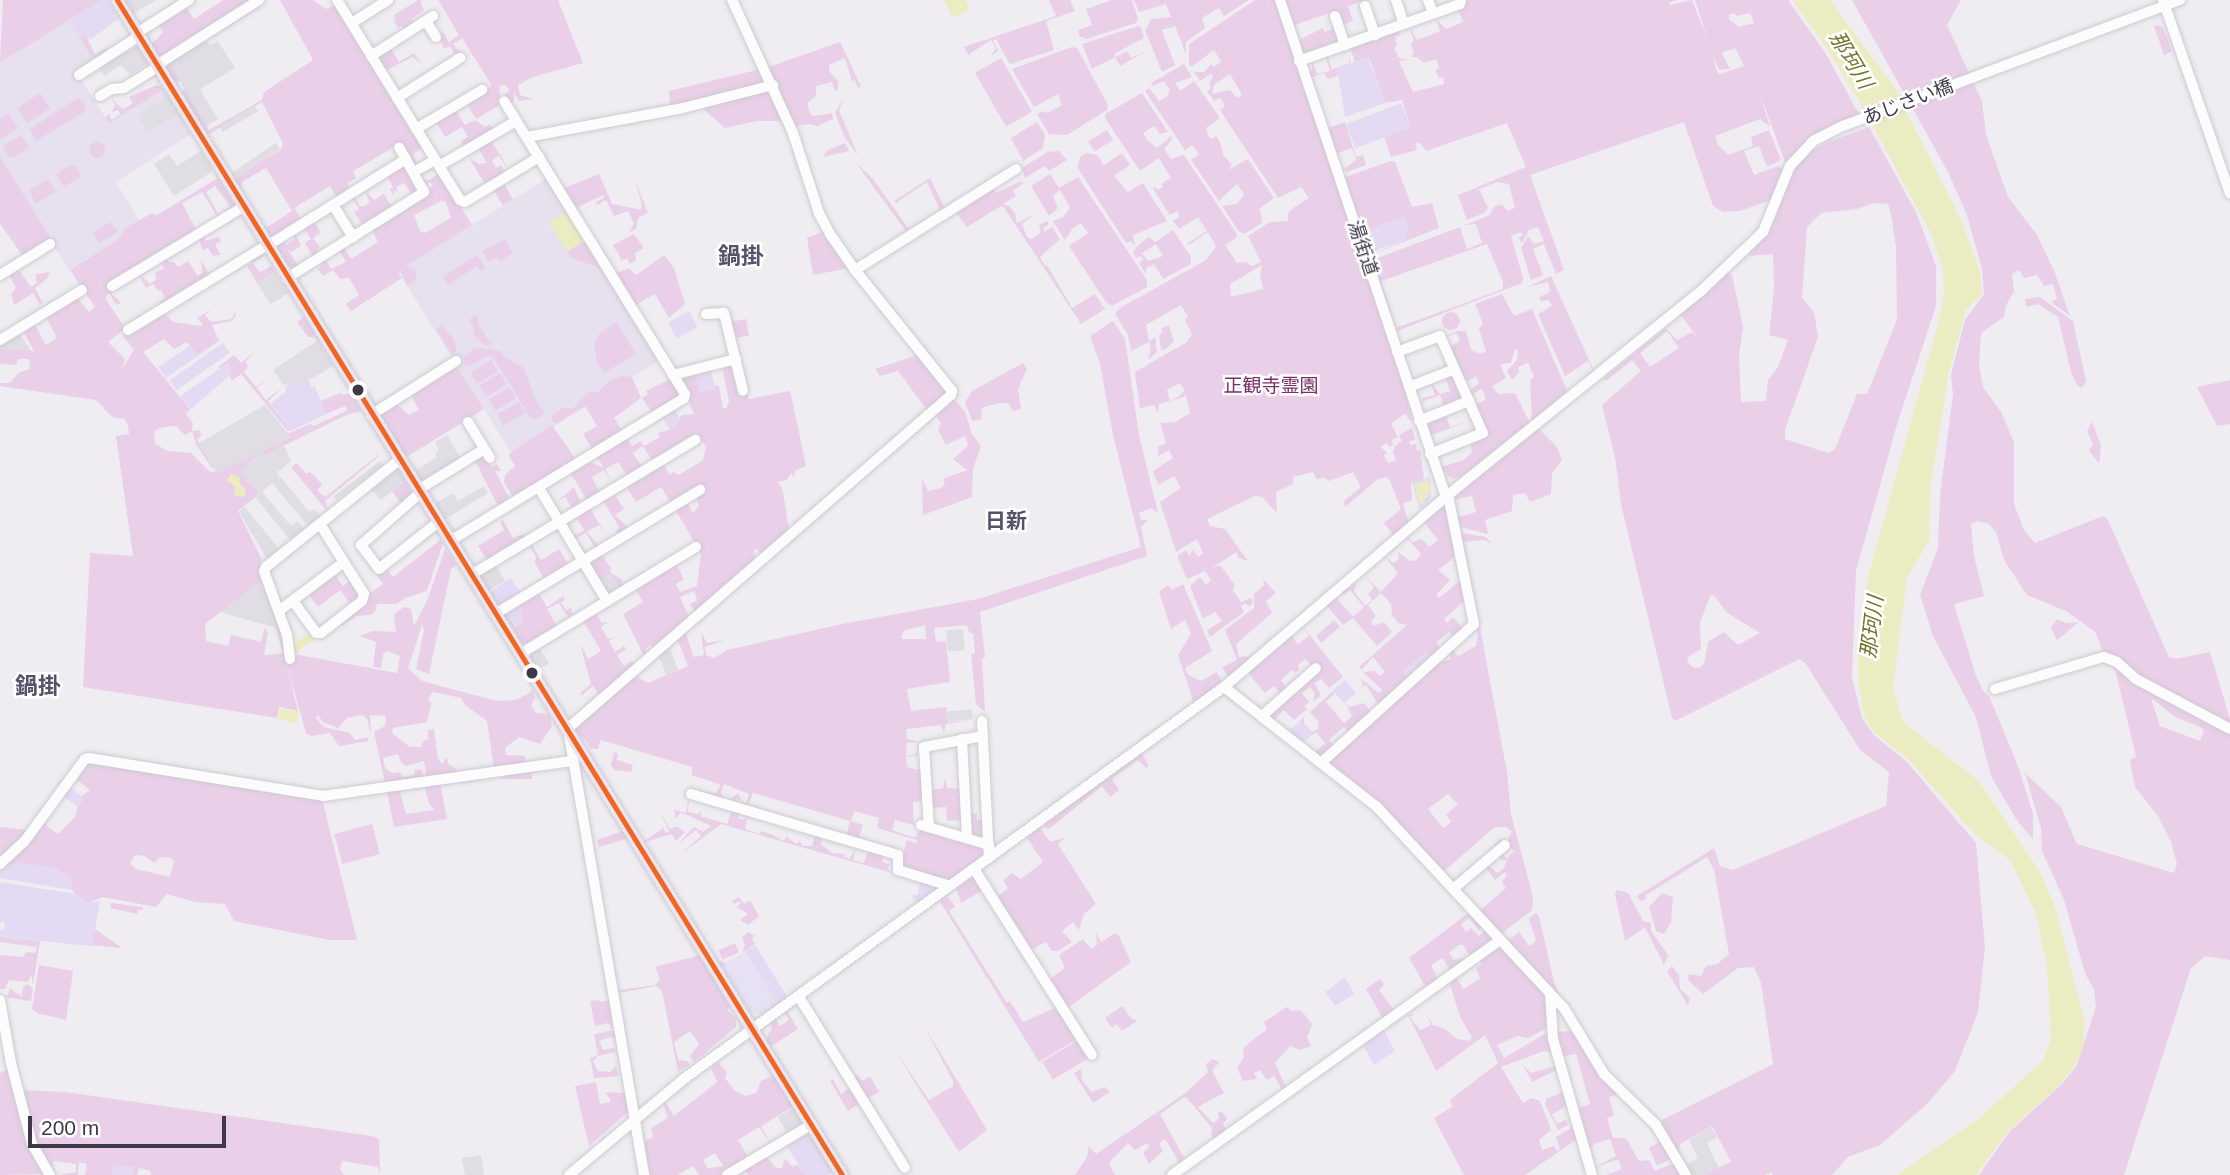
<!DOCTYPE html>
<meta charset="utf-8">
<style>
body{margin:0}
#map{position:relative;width:2230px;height:1175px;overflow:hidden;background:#efedf2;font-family:Arial,"Noto Sans JP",sans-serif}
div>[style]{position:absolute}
.commercial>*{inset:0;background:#e6e1f3}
.education>*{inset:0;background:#e6e0ef;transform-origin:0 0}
.green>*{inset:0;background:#eacfe9;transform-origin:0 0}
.round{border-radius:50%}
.sand>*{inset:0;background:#e5daf4;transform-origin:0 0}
.parking>*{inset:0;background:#e0dee4;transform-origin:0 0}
.water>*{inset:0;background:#ebecc1;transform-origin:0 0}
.roads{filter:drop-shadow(0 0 2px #cccbd0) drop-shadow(0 0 2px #cccbd0)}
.minor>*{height:10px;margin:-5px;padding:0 5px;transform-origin:5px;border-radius:5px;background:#fdfcfd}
.major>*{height:12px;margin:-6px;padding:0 6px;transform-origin:6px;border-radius:6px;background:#eae5f1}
.bus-1>*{height:5px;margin:-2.5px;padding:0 2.5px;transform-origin:2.5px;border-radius:2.5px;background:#f26522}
.dots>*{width:19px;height:19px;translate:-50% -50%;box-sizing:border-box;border:4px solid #fff;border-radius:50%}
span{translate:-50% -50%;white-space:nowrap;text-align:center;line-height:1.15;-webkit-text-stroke:5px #fff;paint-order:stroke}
.street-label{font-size:19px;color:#3d3948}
.park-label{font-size:19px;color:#772f64}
.water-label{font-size:21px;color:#72772a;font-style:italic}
.neighbourhood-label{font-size:21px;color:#57516a;font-weight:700}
.quarter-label{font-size:23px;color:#57516a;font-weight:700}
.scale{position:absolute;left:28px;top:1116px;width:198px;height:32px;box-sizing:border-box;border:4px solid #3d3948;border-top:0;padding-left:9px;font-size:21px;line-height:24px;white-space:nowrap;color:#3d3948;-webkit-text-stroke:5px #fff;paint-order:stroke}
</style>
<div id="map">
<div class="commercial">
<i style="clip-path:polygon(745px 952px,778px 1004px,761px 1015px,749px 1011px,721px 967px)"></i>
</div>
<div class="education">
<i style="clip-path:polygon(68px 21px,95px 62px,77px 74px,109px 123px,164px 89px,191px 134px,116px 182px,141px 224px,69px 270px,0 160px,0 63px)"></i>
<i style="left:549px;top:177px;width:214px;height:178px;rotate:58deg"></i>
</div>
<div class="green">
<i style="clip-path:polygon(3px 0,102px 0,0 63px)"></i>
<i style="clip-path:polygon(223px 0,252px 0,160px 58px,151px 45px,163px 32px,157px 22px,185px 5px,194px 19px)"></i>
<i style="clip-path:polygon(280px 0,313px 0,326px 9px,334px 5px,339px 6px,424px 147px,413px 154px,418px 166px,431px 159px,417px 169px,399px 144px,353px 171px,356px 178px,348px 183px,349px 192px,338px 199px,330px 186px,296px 207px,295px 209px,302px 222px,271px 241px,264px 229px,292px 211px,266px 168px,242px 182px,240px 191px,233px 179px,280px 150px,283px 144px,262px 102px,206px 136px,182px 92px,186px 88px,209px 130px,262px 100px,264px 92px,313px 60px)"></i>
<i style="clip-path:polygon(418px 0,422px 0,420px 2px,424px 10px,412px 19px,415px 25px,405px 31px,402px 26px,398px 28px,392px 19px,396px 22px,394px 15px)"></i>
<i style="clip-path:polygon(438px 0,558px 0,583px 63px,533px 77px,518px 85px,520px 95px,533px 99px,519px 101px,514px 92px,514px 101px,510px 105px,504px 95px,509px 91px,506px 85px,499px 86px,501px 104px,476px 119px,466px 102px,492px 86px,462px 38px,453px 44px,461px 54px,456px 57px,450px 46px,444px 49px,438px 34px,443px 32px,449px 42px,459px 35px)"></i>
<i style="clip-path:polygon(1049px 0,1070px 0,1075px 11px,1046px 21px,1054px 50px,1010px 64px,996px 39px,993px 41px,998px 50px,997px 52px,990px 56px,996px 49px,991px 40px,968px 55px,964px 47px,1056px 16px)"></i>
<i style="clip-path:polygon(1112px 0,1132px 0,1138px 19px,1136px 23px,1080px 41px,1086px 38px,1080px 37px,1078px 30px,1092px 25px,1086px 9px)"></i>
<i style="clip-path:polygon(1134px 0,1249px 0,1224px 16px,1219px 8px,1202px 18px,1205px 28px,1186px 42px,1186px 54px,1175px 26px,1162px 30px,1175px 65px,1162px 72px,1145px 30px,1151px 19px,1171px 17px,1166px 4px,1139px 12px)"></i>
<i style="clip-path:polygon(evenodd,1255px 0,1277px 0,1401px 374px,1413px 423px,1405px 414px,1391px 423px,1398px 437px,1392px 440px,1393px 445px,1389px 447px,1386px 443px,1381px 447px,1387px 453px,1384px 455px,1388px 463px,1396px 460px,1393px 452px,1395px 446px,1402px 441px,1399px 435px,1412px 428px,1415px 440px,1409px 441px,1410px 445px,1416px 444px,1417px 452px,1420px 449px,1424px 479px,1411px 483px,1412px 500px,1403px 504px,1409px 523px,1394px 536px,1384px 523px,1401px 509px,1390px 481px,1387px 477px,1378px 479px,1345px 507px,1344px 501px,1361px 487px,1353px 472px,1329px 481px,1325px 478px,1317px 479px,1313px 472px,1293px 477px,1293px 484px,1276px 492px,1277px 513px,1262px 497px,1255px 496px,1207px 519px,1210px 526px,1225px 529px,1248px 561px,1239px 558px,1236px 552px,1212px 568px,1220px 565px,1235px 585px,1233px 590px,1241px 602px,1251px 598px,1253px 602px,1249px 607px,1245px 603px,1241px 606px,1244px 612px,1210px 637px,1207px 630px,1222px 621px,1215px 612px,1203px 619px,1190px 586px,1200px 577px,1206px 585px,1211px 580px,1205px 571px,1187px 579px,1177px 556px,1186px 550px,1190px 557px,1192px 549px,1198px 557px,1203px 553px,1197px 539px,1176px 552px,1160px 502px,1181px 488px,1174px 476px,1158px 485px,1153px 471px,1173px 458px,1169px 450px,1158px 456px,1158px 447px,1166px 443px,1160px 423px,1175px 422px,1190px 413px,1186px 396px,1172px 401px,1185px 391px,1180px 383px,1167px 390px,1170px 401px,1159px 404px,1158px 413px,1154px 405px,1140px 408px,1135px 372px,1187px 342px,1192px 334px,1185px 320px,1188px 317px,1181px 305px,1146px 325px,1149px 342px,1155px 337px,1157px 352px,1148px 360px,1151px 349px,1149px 342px,1131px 351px,1128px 335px,1115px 314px,1120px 308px,1206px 260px,1216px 246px,1208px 232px,1189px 245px,1188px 243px,1207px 231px,1205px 228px,1198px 217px,1179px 229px,1173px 221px,1180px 216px,1177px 211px,1170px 215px,1153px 189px,1155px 187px,1158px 190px,1163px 187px,1161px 184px,1171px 178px,1159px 158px,1140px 171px,1105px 118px,1105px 114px,1142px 93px,1168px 132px,1160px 134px,1154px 126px,1143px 133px,1147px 140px,1157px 148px,1171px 136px,1172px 139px,1164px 149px,1171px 159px,1184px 155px,1237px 234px,1237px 237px,1225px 245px,1237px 263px,1246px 262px,1252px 266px,1261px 262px,1248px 236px,1270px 222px,1288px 221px,1288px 213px,1293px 208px,1309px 198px,1301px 187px,1278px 198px,1220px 110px,1225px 106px,1220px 98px,1214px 101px,1207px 91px,1211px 88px,1209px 84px,1213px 76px,1211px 74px,1200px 81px,1194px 72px,1204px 72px,1211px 64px,1214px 67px,1221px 62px,1214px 50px,1191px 67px,1189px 64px,1189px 44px,1255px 0,1230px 74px,1242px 95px,1237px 98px,1230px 90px,1212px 94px,1214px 85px,1230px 74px,1255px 0,1262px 265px,1260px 275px,1263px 289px,1231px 297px,1230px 284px,1262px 265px)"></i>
<i style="clip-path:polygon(1282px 0,1366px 0,1348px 6px,1353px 21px,1343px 25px,1345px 35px,1335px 11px,1292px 26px)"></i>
<i style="clip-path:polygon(evenodd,1465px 0,1677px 0,1669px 3px,1670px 5px,1692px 0,1708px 41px,1695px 0,1788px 0,1826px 54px,1860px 116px,1812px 137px,1785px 162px,1760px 94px,1770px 127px,1760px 119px,1715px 136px,1718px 145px,1728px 155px,1753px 146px,1751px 137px,1769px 130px,1781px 160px,1767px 167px,1759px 146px,1744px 151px,1754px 175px,1778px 166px,1784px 170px,1773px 199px,1740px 211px,1723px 212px,1713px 206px,1684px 122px,1530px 175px,1564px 270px,1556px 274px,1544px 244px,1533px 249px,1543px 275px,1531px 280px,1521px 248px,1528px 236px,1534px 244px,1544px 241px,1538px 227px,1529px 230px,1522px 243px,1518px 237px,1523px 236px,1521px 232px,1511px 236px,1523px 278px,1522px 283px,1397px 331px,1372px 260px,1460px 227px,1467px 249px,1482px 243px,1476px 224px,1465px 225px,1490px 215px,1494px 207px,1502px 204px,1507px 211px,1515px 208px,1509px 184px,1497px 182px,1479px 189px,1488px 208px,1484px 213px,1467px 220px,1458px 195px,1526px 167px,1507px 123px,1426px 151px,1419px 142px,1415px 144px,1417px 150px,1391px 157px,1384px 136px,1410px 126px,1402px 100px,1385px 103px,1369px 57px,1355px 62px,1350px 47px,1396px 30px,1401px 35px,1395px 37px,1397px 46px,1394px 48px,1399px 58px,1408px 60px,1399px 61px,1413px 92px,1444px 84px,1443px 77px,1439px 78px,1435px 70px,1439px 68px,1436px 59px,1424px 63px,1417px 57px,1411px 57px,1414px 53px,1411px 43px,1414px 41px,1409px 26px,1417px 40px,1440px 31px,1436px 19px,1446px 29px,1463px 22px,1458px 8px,1465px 5px,1465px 0,1734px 13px,1737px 16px,1750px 13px,1754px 23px,1739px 27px,1729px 19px,1729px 15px,1734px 13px,1465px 0,1735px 48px,1744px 66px,1720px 74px,1717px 72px,1713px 56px,1719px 70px,1730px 69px,1722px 53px,1735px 48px,1465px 0,1487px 244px,1503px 282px,1503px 289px,1396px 328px,1381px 281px,1487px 244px)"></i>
<i style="clip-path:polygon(evenodd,1852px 0,1961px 0,1947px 25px,1982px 101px,1986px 135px,2008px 197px,2037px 235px,2055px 273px,2070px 316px,2051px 302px,2057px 299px,2053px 284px,2044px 286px,2037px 275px,2024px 278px,2019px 270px,2012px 274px,2014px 292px,2006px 305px,2004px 317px,1981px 333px,1979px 365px,1983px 387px,2001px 412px,2014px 442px,2014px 504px,2024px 530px,2035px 543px,2103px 516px,2107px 518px,2169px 657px,2175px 659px,2210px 652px,2230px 719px,2230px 960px,2205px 956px,2191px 968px,2124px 1175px,1979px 1175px,2010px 1131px,2060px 1086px,2076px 1067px,2096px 1007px,2094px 990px,2085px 973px,2064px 900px,2042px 851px,2041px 828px,2025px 773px,2061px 807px,2077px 844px,2174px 873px,2177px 864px,2171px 842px,2158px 816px,2135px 787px,2130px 760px,2136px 757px,2112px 656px,2104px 653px,2095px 632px,2068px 612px,2027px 595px,2004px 560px,1996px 532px,1989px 524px,1978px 521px,1971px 524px,1974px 556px,1984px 596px,1954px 604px,1975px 673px,1983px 691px,1989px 696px,2018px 766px,2033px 814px,2033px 839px,2018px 822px,1991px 776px,1976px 717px,1933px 636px,1920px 595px,1938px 548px,1940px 495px,1953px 394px,1951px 375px,1965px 320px,1984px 294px,1982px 269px,1967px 215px,1948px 172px,1852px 0,2151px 698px,2175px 717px,2200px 727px,2204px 730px,2200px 741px,2160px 726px,2151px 698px)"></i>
<i style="clip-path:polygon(259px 3px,261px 6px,171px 63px,181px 81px,175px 82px,163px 63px)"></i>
<i style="clip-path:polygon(1334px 20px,1341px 40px,1339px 44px,1306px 56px,1302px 54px,1297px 41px,1323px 28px,1324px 32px,1333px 29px,1331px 21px)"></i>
<i style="clip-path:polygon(2158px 25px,2163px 28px,2172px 51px,2164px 55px,2154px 26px)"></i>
<i style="clip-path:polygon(1138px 26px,1141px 27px,1144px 38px,1114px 54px,1116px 57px,1127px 51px,1131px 58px,1149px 50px,1120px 66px,1115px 57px,1092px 69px,1082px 44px)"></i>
<i style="clip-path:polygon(86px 35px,95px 55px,106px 48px,109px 53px,95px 62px,78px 36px)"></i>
<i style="clip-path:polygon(840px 42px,861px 86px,858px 88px,855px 80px,852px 81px,845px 58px,829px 65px,829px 71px,838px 81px,838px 89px,835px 92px,832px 82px,816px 86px,816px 96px,807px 103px,810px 114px,814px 116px,832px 113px,833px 119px,817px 126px,809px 124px,786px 128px,779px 121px,757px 121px,725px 128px,702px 108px,670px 105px,669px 91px,769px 67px)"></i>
<i style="clip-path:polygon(390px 47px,399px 62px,414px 53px,422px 65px,413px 57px,383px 72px,376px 59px)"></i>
<i style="clip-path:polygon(1072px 47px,1077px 48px,1108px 105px,1107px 110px,1067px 135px,1049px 134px,1037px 114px,1043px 111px,1047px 113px,1062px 105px,1058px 94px,1034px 107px,1012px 69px)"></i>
<i style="clip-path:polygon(1327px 55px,1332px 70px,1349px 63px,1349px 57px,1351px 63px,1337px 69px,1338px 75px,1332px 78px,1328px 79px,1324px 73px,1310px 78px,1306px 73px,1312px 70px,1312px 61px,1317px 74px,1330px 71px,1325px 56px)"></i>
<i style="left:1001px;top:58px;width:62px;height:30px;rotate:60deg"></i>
<i style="clip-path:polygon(1184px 64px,1192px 77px,1175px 83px,1180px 91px,1194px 81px,1220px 118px,1206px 128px,1210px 139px,1216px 136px,1220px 142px,1223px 155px,1232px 165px,1228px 170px,1248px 159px,1274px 198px,1260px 208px,1262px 223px,1244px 234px,1239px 232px,1222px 206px,1236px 204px,1241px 199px,1244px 194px,1237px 184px,1219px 201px,1191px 160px,1199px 154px,1192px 145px,1185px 150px,1145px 91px,1149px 88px,1159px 101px,1167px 97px,1170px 90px,1164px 81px,1152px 86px,1151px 83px)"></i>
<i style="clip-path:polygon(157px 85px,164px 89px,109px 123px,105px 117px,109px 114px,112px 120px,120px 114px,118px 110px,112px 112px,115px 105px,111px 99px,123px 109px,133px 103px,129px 97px)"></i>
<i style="left:40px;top:93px;width:18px;height:27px;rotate:56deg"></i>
<i style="clip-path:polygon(844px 97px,839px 110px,858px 155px,845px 138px,835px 113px)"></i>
<i style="clip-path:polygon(78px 98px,86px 108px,84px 112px,36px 141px,30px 129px)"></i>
<i style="clip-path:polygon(455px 109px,465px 125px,475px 120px,485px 127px,490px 124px,494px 130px,464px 147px,461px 141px,468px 137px,462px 127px,445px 137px,435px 121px)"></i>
<i style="clip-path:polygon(8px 114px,18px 127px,0 140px,0 119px)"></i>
<i style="clip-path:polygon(1037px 122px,1045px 135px,1043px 148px,1023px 161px,1011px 138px)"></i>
<i style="clip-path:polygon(1345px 122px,1356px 157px,1363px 155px,1366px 165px,1347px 172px,1344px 169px,1356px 160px,1352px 148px,1337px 153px,1340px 166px,1327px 128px)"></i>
<i style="clip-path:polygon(evenodd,1869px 127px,1916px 212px,1936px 266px,1936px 306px,1898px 421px,1856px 571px,1852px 678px,1862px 718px,1874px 735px,1906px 761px,1976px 843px,1985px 948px,1978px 1012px,1955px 1071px,1927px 1104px,1880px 1145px,1848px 1157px,1832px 1175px,1773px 1175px,1772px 1172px,1765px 1175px,1702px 1175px,1731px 1162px,1712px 1126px,1680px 1144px,1679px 1151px,1685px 1165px,1658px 1122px,1773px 1064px,1761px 983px,1754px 967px,1738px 968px,1703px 994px,1688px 980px,1689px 974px,1701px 976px,1706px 966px,1717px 964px,1729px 954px,1714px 870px,1707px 857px,1646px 895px,1645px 900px,1640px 901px,1637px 896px,1714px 848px,1720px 866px,1733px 870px,1886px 806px,1889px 772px,1860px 750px,1806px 664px,1799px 659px,1675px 721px,1672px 718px,1621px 504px,1615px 457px,1602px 405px,1641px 371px,1632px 360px,1606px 381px,1603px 379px,1666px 328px,1677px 340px,1692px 332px,1698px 338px,1680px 314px,1727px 273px,1732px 275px,1743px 327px,1739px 356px,1741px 402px,1766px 401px,1768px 380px,1778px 367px,1788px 340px,1769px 335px,1774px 288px,1773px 254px,1749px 256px,1774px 220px,1795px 166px,1806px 154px,1828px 142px,1869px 127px,1874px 203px,1888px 204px,1891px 215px,1896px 247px,1897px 320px,1867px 394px,1857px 394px,1835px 449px,1828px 453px,1785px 439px,1785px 430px,1818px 337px,1814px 312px,1802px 298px,1807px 227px,1821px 213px,1857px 209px,1874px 203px,1869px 127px,1667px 331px,1679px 348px,1650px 367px,1640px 353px,1667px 331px,1869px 127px,1714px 595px,1726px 612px,1760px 633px,1738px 645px,1724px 632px,1708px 642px,1704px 664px,1699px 668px,1693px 667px,1687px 662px,1689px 656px,1701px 649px,1700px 622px,1710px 597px,1714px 595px)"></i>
<i style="left:1107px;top:130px;width:12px;height:22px;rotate:59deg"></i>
<i style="clip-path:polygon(21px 135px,29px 147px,12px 158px,8px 157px,3px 146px)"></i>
<i style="clip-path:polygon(490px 139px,500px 155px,503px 153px,501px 156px,510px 172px,499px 156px,495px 158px,492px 161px,496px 168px,502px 165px,504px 175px,486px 186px,469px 158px,479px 164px,487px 163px,477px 146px)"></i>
<i class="round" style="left:89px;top:142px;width:16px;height:16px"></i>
<i style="clip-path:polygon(845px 143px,849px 151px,824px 157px,826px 151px)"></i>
<i style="clip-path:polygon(1059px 151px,1067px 160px,1049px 171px,1045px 166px,1025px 178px,1022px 168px,1047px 152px)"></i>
<i style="clip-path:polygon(1087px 153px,1097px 155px,1104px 165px,1122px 153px,1130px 165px,1114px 176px,1128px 192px,1143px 183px,1167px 221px,1133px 235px,1135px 246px,1131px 241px,1126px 243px,1077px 167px,1081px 156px)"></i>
<i style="clip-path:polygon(0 157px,50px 237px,50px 241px,23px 256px,0 224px)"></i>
<i style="clip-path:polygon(1391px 161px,1395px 162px,1412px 207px,1432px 203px,1439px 228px,1370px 255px,1405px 240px,1404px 235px,1409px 230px,1403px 217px,1361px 233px,1342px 178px)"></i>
<i style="clip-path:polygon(404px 162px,423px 188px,407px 198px,411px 193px,404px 183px,396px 187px,398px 191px,394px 191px,394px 196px,390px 189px,393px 187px,385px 173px)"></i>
<i style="clip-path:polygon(856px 163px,873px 179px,911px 232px,908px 234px)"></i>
<i style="clip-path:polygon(71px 165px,76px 166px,81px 176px,64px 187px,56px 174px)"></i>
<i style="clip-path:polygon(evenodd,440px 173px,472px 225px,405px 267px,414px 269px,417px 274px,414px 282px,407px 285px,400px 270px,398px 272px,402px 278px,351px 311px,346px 304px,359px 295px,349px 278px,340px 279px,333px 270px,323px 276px,318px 269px,322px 266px,320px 262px,324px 257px,331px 269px,346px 262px,338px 249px,343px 246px,351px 259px,378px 242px,372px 230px,433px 186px,430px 182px,425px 185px,420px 178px,427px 181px,440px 173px,441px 201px,446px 202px,451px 218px,425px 233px,420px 231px,414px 215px,441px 201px)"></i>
<i style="clip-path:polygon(599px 174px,612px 204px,641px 210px,642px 204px,634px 178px,648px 213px,638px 218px,636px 229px,629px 233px,634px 223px,628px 211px,614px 216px,606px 200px,597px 205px,596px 202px,604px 198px,603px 195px,576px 208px,562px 189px)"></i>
<i style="clip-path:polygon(1050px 174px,1059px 188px,1078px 177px,1147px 280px,1147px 287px,1112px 306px,1106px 302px,1069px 246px,1088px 233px,1081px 223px,1073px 228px,1065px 240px,1053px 221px,1063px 217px,1070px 208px,1060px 190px,1053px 196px,1058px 208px,1049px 216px,1031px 186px)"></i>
<i style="clip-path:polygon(218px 178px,236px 207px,225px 213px,230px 206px,215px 186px,206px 192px,220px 217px,218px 218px,202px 192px,182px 203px,197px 231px,112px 289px,112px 294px,121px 303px,116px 305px,109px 293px,105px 298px,123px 325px,123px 330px,108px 342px,125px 359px,122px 369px,134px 350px,123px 336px,164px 312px,173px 322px,200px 326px,203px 324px,197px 318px,212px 309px,205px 315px,211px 322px,232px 319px,235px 311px,236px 315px,232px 321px,212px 325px,219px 340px,197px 355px,187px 342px,174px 349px,164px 339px,143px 352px,190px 409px,186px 414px,193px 423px,192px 431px,200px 430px,201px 436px,197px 440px,214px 468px,211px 467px,196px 444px,192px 431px,185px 435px,176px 426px,163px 427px,154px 431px,155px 444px,168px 451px,191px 453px,211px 473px,260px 452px,261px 448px,290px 433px,310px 424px,314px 426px,348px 410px,345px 406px,326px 414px,321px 401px,340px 393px,342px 395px,351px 393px,361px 411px,346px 415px,271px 452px,240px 471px,259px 494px,238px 511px,262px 560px,260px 563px,263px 580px,205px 624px,206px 641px,228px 646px,231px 635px,261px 642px,265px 627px,268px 633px,264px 655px,283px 653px,267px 599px,270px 595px,277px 610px,286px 662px,293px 654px,397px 673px,400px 656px,388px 651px,383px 654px,381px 668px,373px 667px,376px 642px,360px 636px,372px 631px,396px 632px,394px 614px,404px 607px,411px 609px,414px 626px,428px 598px,445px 549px,456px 565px,451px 569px,429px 674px,416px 669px,424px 630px,422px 625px,408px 668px,422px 681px,497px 701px,516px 700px,533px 691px,535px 698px,531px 705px,536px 713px,549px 714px,552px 726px,540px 744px,519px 737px,505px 748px,506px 755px,525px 756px,527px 765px,494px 769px,487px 721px,465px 705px,461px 698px,433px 692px,428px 699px,431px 704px,427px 722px,393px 728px,392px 733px,410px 747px,421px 747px,423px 741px,429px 739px,427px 730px,434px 729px,438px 759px,442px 764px,447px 757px,448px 764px,455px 768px,458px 776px,427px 779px,424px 761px,407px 766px,402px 764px,398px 754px,383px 758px,385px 768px,392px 773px,400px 772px,403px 777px,414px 775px,415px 770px,421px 769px,425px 780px,385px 783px,374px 732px,385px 726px,386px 716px,370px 715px,371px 737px,367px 719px,362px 715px,347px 718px,338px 728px,323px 722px,318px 715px,316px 718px,324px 727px,350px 733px,355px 740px,367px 737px,369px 741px,339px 746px,330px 733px,311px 736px,306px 733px,286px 663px,298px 711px,279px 707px,277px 718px,83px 687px,90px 553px,133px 556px,116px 436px,129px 434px,128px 425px,124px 419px,112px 417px,96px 400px,0 386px,0 383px,10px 383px,18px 373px,30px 369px,29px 359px,18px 359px,16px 365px,0 364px,0 349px,34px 351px,23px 331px,34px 323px,46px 345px,57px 338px,46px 317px,77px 297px,89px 312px,95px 307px,70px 270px,121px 237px,124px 229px,152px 213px,157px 215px)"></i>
<i style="clip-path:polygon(930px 178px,945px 208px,941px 212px,927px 182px,896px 203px,894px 201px)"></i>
<i style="clip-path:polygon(48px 179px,56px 192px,35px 204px,30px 190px)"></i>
<i style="clip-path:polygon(1021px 181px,1023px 184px,1013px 190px,1016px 196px,1003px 204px,1005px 206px,1008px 205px,1015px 213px,1017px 223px,1034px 214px,1022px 224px,1027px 237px,1031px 239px,1041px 233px,1039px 225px,1047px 221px,1049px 224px,1043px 228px,1044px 232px,1052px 227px,1060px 239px,1040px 257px,1045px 266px,1047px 265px,1072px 308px,1095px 294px,1105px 309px,1081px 324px,1005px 209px,1001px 206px,967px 227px,954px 210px,992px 188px,996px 193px)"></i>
<i style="left:503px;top:182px;width:20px;height:12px;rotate:60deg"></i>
<i style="clip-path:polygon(363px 188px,374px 200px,384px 194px,393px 209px,364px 227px,354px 212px,359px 209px,351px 196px,353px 195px,360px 206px,365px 206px,370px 202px)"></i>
<i style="clip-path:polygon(313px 220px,321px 233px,313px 238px,320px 247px,317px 249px,320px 254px,314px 258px,305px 243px,311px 239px,303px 227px)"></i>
<i style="clip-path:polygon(110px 222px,118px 232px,98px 243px,93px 233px)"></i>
<i style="clip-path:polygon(evenodd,1173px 230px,1191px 257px,1191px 264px,1163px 279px,1154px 264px,1146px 268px,1146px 274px,1139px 263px,1143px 260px,1141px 256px,1136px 258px,1133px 253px,1138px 245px,1149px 237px,1155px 242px,1173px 230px,1156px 244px,1163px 256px,1148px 261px,1142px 253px,1156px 244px)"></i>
<i style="clip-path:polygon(825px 231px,849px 268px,813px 275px,807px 238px)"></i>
<i style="clip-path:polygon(295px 232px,301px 246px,291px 252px,288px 250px,299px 267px,290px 272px,273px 245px,282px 240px,286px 245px,295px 239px,292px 234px)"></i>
<i style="clip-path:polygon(206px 233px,205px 241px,219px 237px,221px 241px,215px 245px,221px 255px,213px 256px,208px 248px,203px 251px,198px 237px)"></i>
<i style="clip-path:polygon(634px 234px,644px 248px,635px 253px,636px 260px,630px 264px,627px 258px,622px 261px,613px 245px)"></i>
<i style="clip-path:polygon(505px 240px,513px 253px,500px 261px,497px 257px,489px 262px,482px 251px)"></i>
<i style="clip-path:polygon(587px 240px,606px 275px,600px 268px,571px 258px,568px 251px)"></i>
<i style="clip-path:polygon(262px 252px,264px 256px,253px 263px,257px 269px,260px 272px,271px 266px,275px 272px,257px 283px,247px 266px,252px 263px,250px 259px)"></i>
<i style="clip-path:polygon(477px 255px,486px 268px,481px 271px,477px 266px,448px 285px,443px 277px)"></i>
<i style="clip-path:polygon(664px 255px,674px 268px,685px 304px,669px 318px,655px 294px,634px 306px,615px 274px,629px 268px,636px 275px)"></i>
<i style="clip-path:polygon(165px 257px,169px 262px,174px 262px,178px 267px,188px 261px,198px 276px,202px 273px,201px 260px,210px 275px,162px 306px,159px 302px,165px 298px,161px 290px,158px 291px,153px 284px,146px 288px,138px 273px,150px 284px,156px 280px,155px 273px,164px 268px,160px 259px)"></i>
<i style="clip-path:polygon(17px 267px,31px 287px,37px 283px,35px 274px,49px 272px,48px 278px,35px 288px,43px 303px,40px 305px,33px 293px,14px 305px,11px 294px,16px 288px,8px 273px)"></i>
<i style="clip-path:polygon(1551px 276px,1595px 373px,1588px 378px,1587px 375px,1593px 371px,1588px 361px,1565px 376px,1538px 314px,1552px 306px,1549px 300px,1541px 301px,1539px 297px,1550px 292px,1548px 282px,1527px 287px)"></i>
<i style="clip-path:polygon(1502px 294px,1514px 316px,1532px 309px,1568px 393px,1532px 421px,1530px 381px,1534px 376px,1528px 363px,1518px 367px,1519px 372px,1512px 380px,1507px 371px,1517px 360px,1518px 351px,1515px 348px,1511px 363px,1500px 364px,1506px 378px,1492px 386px,1498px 394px,1515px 393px,1530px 423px,1471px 471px,1454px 479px,1449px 477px,1441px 467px,1464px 460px,1472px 452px,1470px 442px,1482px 437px,1474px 406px,1486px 399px,1482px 389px,1472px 394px,1472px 397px,1467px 393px,1479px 383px,1476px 377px,1463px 383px,1447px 348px,1460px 341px,1457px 333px,1444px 337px,1457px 331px,1466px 331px,1471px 350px,1480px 354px,1486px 351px,1479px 329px,1483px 323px,1475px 304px)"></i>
<i style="clip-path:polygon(2040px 297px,2073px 321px,2086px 381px,2082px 388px,2077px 385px,2071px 372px,2058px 317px,2038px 304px,2026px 307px,2025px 299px)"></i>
<i class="round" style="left:1442px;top:312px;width:18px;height:18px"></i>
<i style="clip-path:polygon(477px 315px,478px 324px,491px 345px,485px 346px,474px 335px,475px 330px,469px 320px)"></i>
<i style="clip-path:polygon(304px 317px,328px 356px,315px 337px,308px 337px,297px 322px)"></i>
<i style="left:746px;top:319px;width:17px;height:16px;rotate:80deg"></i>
<i style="clip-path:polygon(evenodd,1113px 321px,1125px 339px,1139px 435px,1158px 513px,1151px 508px,1139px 513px,1141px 520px,1148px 520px,1141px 527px,1147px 556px,980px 612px,985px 657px,982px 659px,985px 712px,976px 704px,971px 654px,975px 653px,973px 634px,969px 632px,967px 625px,934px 628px,936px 642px,946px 641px,950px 682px,907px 689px,911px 711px,946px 707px,948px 722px,973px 720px,946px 724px,944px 733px,941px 725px,906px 729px,907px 739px,921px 742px,922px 750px,920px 742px,907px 743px,906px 756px,915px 755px,917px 751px,917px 756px,906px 757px,907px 767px,918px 770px,923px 767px,925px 801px,913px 802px,914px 825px,895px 820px,892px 830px,915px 838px,921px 828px,986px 847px,986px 856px,949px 883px,902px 869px,900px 866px,907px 840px,916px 843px,917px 840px,877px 828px,879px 818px,854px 811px,851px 821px,863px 825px,858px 841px,846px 837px,850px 821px,753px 793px,747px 808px,740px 805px,741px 800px,735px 799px,733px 804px,731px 799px,738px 793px,742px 802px,746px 804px,749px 794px,724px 784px,721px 793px,724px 800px,698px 793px,698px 790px,715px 794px,721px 785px,692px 775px,692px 767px,601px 740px,598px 749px,590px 748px,586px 740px,575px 733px,573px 730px,636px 676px,648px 683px,688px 666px,677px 638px,685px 631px,694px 657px,704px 655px,701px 632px,707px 643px,725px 640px,705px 647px,706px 655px,714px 658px,727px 650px,842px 624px,978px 599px,1141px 547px,1113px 435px,1100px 364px,1090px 336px,1113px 321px,925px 625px,926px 639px,901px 639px,903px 631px,925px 625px)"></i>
<i style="clip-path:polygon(616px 322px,636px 354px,604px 373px,597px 361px,594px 344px,599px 334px)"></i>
<i style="clip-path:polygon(1169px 325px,1174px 341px,1165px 350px,1161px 350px,1159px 335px,1163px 332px,1161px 328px)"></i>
<i style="clip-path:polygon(442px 326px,454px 340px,457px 351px,452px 354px,436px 329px)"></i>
<i style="clip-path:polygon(475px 348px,500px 351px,505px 357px,524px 368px,535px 399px,544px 412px,543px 415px,536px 419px,530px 417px,493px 357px,488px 355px,470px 366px,465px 365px,464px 357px)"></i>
<i style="clip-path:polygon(255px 352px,245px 362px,248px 366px,244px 372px,256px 387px,271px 377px,257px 388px,266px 400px,281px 388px,268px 402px,291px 431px,287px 430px,241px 374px,231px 381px,229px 372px,218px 367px,234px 355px,241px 363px)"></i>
<i style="clip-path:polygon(921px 354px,949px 392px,927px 410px,898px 371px,880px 376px,875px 369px)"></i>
<i style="left:491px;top:360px;width:13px;height:24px;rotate:58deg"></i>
<i style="clip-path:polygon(733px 363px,749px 399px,789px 391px,791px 394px,806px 466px,794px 471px,795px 478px,791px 473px,787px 480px,778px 482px,783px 491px,789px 531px,761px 555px,758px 549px,754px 550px,755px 559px,696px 614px,690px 604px,697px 600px,694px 591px,680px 597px,689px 617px,656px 648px,651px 645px,645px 649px,648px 655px,645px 658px,623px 614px,643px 602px,635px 588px,675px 562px,684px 579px,676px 584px,680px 592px,697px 586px,701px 554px,675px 509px,686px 501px,693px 513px,699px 506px,696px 497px,672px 505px,661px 487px,636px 502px,625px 485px,662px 462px,670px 475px,673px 472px,679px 475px,703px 460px,706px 446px,699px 439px,653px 463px,643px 446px,633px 453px,642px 467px,628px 478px,618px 462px,605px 469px,614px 486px,604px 470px,592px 477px,601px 495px,588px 502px,570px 472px,583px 464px,593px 463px,604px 468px,583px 434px,597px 426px,585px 406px,556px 424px,551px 420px,552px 416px,564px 407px,573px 409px,582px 398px,589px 392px,598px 392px,609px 381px,621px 376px,632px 377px,641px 398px,614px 418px,632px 446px,641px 441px,644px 446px,660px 437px,658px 433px,672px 429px,682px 415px,694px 414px,677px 377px,694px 371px,701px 392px,712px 389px,713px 385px,719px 386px,723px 408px,726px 409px,729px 401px,722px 366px)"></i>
<i style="clip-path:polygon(1023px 363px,1027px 369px,1018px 389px,1021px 409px,1013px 411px,1008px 403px,999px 403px,981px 408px,982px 419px,972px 421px,965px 402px,972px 391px)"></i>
<i style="clip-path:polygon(454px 368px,458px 368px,484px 409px,405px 458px,381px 415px,397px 404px,409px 415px,419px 410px,411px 395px)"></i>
<i style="left:500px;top:373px;width:13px;height:24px;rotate:58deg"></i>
<i style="clip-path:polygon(1452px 373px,1466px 400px,1445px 409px,1440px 395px,1421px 402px,1423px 398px,1435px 395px,1430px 381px,1440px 394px,1450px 391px,1445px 376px)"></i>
<i style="clip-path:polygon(672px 378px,682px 394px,653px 414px,642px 398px,648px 394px,646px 391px)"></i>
<i style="clip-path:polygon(2230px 380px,2230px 424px,2217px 426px,2197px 387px)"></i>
<i style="left:509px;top:387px;width:13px;height:24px;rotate:58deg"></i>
<i style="clip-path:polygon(954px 399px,965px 412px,972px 434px,981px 446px,973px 469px,972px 497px,923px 515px,922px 479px,928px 491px,941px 488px,945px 484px,943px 479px,967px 470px,953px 459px,968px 446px,965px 436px,946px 445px,938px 430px,941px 424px,935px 414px)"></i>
<i style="left:519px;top:402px;width:13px;height:25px;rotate:61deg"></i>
<i style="clip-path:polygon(1445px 413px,1450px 427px,1475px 419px,1429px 436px,1425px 422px)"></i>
<i style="clip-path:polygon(2092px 422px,2101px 445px,2099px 464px,2089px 450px,2093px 444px,2087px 431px)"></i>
<i style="clip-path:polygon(552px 425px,577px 461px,530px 491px,525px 483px,527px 493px,515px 500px,504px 483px,505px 475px,515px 466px,509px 456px,511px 452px)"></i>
<i style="clip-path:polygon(1537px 427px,1557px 447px,1562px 460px,1552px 473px,1551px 494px,1530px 502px,1525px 493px,1513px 495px,1512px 511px,1485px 520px,1488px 534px,1457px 526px,1455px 518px,1476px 512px,1472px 496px,1453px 500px,1472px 480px)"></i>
<i style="clip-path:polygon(377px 451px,378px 457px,326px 500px,327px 511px,291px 467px,297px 463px,306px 474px,310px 472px,315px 476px,322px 485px,317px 490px,325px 497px,377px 456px)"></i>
<i style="clip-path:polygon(482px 455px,492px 467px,497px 464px,501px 471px,495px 471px,511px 501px,499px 508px,474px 459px)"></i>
<i style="clip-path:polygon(405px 481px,413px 496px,402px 505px,392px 491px)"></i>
<i style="clip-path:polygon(574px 487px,582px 506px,574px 511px,565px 497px,554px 504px)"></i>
<i style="clip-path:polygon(613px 492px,624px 509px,615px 515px,631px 530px,619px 537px,616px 532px,619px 527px,602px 499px)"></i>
<i style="clip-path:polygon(evenodd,1445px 502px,1457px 555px,1438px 570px,1450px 580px,1436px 595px,1439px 598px,1461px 580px,1469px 610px,1464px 601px,1444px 619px,1447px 623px,1453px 617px,1465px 631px,1456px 639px,1449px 632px,1436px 643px,1443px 652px,1433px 661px,1425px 653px,1427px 667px,1451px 659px,1448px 651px,1452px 649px,1458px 656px,1476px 646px,1478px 634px,1457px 532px,1486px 537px,1491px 543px,1484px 540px,1464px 542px,1507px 772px,1511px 814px,1533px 897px,1532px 910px,1501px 934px,1509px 940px,1519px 932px,1529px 946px,1536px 941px,1529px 918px,1536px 913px,1539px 916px,1554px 982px,1562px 1002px,1549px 1017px,1549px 1026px,1545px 1029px,1529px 1038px,1517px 1036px,1497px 1045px,1504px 1058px,1548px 1032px,1555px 1063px,1551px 1052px,1544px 1051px,1501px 1067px,1523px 1103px,1532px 1098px,1540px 1101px,1551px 1130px,1539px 1140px,1542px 1150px,1554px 1146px,1557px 1151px,1560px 1149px,1556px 1137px,1571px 1128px,1574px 1129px,1577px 1139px,1525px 1175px,1464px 1175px,1434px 1118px,1452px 1107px,1450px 1100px,1498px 1063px,1485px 1035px,1436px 1071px,1406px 1011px,1409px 1015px,1414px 1014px,1410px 1017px,1420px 1030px,1431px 1025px,1425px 1011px,1433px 1025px,1445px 1029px,1457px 1039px,1469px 1041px,1472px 1037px,1461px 1019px,1449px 982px,1455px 975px,1463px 989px,1480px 979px,1476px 968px,1482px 964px,1476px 956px,1471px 957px,1463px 945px,1459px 945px,1449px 953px,1454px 960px,1461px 958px,1467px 962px,1451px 973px,1443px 958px,1431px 965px,1439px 981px,1426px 988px,1409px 958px,1471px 911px,1475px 915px,1506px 888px,1502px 882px,1507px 875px,1505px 872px,1495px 880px,1487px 870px,1487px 864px,1497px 873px,1504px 868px,1507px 860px,1501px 860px,1497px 855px,1501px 852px,1507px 859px,1514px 851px,1509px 845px,1496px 848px,1494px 845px,1501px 839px,1507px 842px,1512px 831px,1506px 827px,1495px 827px,1443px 872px,1327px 763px,1349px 734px,1344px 727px,1329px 740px,1336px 748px,1324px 758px,1314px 753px,1325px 743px,1316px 732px,1312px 735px,1300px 721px,1304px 717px,1304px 724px,1312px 732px,1318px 729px,1319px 722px,1310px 712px,1333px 691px,1335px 693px,1326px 702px,1344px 723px,1352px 716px,1346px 704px,1350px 707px,1364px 703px,1371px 712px,1379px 705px,1366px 685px,1359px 688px,1363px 685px,1361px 679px,1379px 693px,1382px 690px,1363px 672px,1375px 671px,1380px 676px,1385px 672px,1373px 657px,1361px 670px,1360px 666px,1407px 625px,1398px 623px,1392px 615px,1391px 604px,1381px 593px,1368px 605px,1376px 616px,1371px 622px,1374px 626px,1384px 622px,1392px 632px,1377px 646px,1353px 618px,1343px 625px,1325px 603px,1334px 595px,1353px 617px,1364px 607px,1350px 590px,1342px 595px,1342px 590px,1346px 585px,1349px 588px,1357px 583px,1354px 591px,1365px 606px,1372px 600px,1368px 594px,1374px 587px,1365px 576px,1381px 592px,1398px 573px,1383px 554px,1393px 563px,1399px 559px,1398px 552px,1410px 561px,1416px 560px,1421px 554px,1406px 537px,1393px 550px,1391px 548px,1406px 535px,1412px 542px,1422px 539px,1429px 547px,1438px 540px,1422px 520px,1445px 502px,1448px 794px,1458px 804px,1446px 815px,1451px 822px,1443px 828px,1428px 809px,1448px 794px,1445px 502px,1469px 918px,1479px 930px,1486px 924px,1489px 927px,1479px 936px,1471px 928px,1466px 932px,1461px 924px,1469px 918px)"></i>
<i style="clip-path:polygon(589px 507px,607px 536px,599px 525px,587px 532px,599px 546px,597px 551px,586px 533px,573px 540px,568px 532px,577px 535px,584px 530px,575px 515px)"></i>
<i style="clip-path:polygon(503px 520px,513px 538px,523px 534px,527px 537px,488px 562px,478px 546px,504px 530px,500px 522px)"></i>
<i style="clip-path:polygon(440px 540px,443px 543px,427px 591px,405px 598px,397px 604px,377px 604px,375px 612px,370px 615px,356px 616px,342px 626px,339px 624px,367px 595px,383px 584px,376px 574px,385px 567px,393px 577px)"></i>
<i style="clip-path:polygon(531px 543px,541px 560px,559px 549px,570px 567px,545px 581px,535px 563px,536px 557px,528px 544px)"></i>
<i style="clip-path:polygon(601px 554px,611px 568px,610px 572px,622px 580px,623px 589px,598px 581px,587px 562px)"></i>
<i style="clip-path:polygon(334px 573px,343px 586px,351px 580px,361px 594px,360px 598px,351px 605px,340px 590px,318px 607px,308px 593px)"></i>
<i style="clip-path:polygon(1263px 579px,1276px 593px,1266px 601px,1272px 613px,1236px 644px,1239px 657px,1253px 656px,1229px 678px,1222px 667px,1237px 660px,1225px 630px,1254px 608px,1254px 594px,1264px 585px)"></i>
<i style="clip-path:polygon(1183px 584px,1212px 651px,1185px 668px,1187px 674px,1201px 681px,1217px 672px,1222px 682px,1194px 704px,1178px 655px,1191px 634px,1185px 620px,1171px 629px,1159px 592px,1168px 585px,1172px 590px)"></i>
<i style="clip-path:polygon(538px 592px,547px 607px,563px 596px,565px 600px,561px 602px,566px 610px,571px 608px,572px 614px,568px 617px,559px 603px,547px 609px,558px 628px,529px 645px,526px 642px,521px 645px,512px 630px,522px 622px,519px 604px)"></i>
<i style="clip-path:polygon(595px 612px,602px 623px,608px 622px,601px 627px,606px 636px,609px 639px,617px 636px,609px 641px,615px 652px,624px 646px,626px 649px,617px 655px,620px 660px,624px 666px,632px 661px,635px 666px,600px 697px,593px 686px,582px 695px,580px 693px,591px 684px,580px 643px,588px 659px,601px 651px,582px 619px)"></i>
<i style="clip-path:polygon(2057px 619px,2066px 623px,2079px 622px,2057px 640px,2051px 628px)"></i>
<i style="left:1334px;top:620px;width:9px;height:24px;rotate:49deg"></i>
<i style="clip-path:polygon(1300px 623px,1343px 677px,1329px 688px,1321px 679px,1314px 683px,1321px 695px,1313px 702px,1315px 694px,1310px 687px,1302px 693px,1309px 702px,1304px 706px,1307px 709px,1294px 720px,1284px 710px,1272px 721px,1265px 716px,1313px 666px,1305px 659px,1298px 665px,1299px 670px,1295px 673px,1292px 670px,1281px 680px,1286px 687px,1291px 686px,1281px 694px,1274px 686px,1265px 693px,1247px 672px,1291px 635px,1298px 644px,1309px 636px)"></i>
<i style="clip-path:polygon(614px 752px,618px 754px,617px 760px,633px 765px,631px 772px,614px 770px,611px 765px)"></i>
<i style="clip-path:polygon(1141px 752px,1149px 766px,1146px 768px,1138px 760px,1112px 779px,1119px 790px,1110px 797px,1102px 786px,1049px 829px,1045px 827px,1043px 823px)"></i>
<i style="clip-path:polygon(evenodd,88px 761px,322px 799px,357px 940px,329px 940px,234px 921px,225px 904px,195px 902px,167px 894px,156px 907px,103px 897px,88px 903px,80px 900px,72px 890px,70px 877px,0 867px,0 827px,37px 831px,45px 820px,47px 826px,57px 834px,60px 832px,75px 817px,80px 797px,90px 790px,75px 778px,88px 761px,135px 855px,145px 856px,154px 863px,160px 857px,170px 858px,174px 861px,170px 877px,136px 869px,130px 863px,135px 855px)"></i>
<i style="left:532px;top:771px;width:8px;height:30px;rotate:90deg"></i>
<i style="clip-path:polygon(945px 778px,947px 788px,961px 789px,963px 820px,947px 821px,946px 807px,931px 808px,930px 790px,943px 788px)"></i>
<i style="clip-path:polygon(evenodd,440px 782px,447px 819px,394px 827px,387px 792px,397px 787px,440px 782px,424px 785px,429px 804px,435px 810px,406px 814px,399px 789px,424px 785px)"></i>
<i style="clip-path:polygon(689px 797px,688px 812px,698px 814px,702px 810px,700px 816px,727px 824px,732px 810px,740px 812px,738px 818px,744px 820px,748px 814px,745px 829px,760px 834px,761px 831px,771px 834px,784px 841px,786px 836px,796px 844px,800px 841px,802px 846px,812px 846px,815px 835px,823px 837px,821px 844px,832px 853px,845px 854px,844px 857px,849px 859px,856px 848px,853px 860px,864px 863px,869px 849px,883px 853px,882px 862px,889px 864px,888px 869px,892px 873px,721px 824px,681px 854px,701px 836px,696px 830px,678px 844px,690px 831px,694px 827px,703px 832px,711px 826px,685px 814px,680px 813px,676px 819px,674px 810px,686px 813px)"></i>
<i style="clip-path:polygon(659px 809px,670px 829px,677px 826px,685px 832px,676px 841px,672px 834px,645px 842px,653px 858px,643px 842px,663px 828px,666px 833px,669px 831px)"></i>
<i style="clip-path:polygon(970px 814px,977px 814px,977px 820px,984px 819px,985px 835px,980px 840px,970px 833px)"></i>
<i style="left:372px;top:824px;width:31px;height:39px;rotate:75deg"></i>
<i style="clip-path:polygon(1040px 828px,1050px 842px,1066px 837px,1058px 844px,1096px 904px,1084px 914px,1079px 930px,1073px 922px,1062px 931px,1072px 942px,1058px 951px,1052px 951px,1046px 942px,1030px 950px,998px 900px,998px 896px,1008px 888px,1003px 880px,1012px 873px,1021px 879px,1043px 862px,1025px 835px)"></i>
<i style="clip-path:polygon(623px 831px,629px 838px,599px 847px,597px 840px)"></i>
<i style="clip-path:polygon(974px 875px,983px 890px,961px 903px,956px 888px)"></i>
<i style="clip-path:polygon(1617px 890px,1628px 893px,1643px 921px,1651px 923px,1651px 931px,1668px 955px,1664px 965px,1645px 927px,1625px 941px,1615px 894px)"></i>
<i style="clip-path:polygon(1662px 893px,1673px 897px,1671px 923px,1664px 934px,1656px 931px,1649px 907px)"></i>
<i style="clip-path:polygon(944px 896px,950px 899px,955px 907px,949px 911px,1007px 1003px,1010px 1001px,1023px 1022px,1057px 1007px,1077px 1039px,1039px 1062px,939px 900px)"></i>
<i style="clip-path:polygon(739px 897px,744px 904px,750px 900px,759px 916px,748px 925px,740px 920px,748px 914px,737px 907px,741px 903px,739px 901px,734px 904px,732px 901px)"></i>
<i style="clip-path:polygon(111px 903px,143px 907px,143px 910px,138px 910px,137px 914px,110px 908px)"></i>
<i style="clip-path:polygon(96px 925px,95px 929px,122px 948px,62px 943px)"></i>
<i style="clip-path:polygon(748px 932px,755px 936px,752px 938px,755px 944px,721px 967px,717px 961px,726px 963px,742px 953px,745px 945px,742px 937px)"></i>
<i style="clip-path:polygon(1096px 933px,1101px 942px,1115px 933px,1119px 936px,1131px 962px,1066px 1009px,1048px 980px,1065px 968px,1059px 955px,1083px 939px,1091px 949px,1097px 945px)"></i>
<i style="clip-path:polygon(0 937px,40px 941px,33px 985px,31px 974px,28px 982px,9px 980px,5px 989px,0 989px,0 955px,23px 957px,26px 952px,35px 953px,37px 947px,0 942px)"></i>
<i style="left:735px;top:943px;width:10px;height:18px;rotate:66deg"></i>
<i style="clip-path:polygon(700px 955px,730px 1007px,727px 1010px,736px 1018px,736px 1027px,694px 1062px,690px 1056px,699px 1044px,690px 1031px,674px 1042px,678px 1060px,687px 1061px,690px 1065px,678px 1072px,662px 991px,656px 986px,620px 993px,619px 990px,656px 985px,660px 979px,655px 967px)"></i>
<i style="clip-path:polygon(39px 965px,73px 971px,66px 1020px,37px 1013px,32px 1009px)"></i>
<i style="clip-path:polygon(1672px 966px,1679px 975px,1680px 989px,1690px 998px,1688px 1006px,1667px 971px)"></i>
<i style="clip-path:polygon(1380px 979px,1384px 985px,1379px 990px,1395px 1012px,1384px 1020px,1366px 989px)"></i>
<i style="clip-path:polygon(28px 984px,33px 989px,31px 1001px,3px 997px,8px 995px,10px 988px,22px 997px,23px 987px)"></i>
<i style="clip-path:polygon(599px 1000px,600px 1002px,610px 1000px,612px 1028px,608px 1023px,595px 1026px,590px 1001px)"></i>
<i style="clip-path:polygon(1122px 1006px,1131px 1018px,1137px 1021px,1122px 1031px,1117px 1024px,1112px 1028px,1105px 1018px)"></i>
<i style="clip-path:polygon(1287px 1007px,1292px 1011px,1301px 1010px,1312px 1024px,1307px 1037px,1311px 1046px,1300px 1050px,1290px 1046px,1275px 1063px,1287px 1089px,1283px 1091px,1274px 1076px,1267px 1080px,1260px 1070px,1254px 1073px,1257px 1079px,1243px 1081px,1237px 1068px,1244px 1057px,1243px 1048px,1267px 1029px,1264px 1022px)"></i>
<i style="clip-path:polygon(787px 1011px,798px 1029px,770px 1047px,766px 1039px,772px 1028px,770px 1024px,776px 1019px,780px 1026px,789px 1020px,785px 1013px)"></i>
<i style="clip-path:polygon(1554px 1017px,1559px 1032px,1569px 1031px,1571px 1027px,1621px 1093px,1609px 1097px,1614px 1115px,1607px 1118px,1613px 1138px,1626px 1138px,1639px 1161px,1649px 1160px,1655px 1171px,1674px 1163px,1684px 1175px,1606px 1175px,1622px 1169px,1618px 1159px,1592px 1169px,1616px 1156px,1610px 1139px,1594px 1144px,1588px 1151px,1573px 1110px,1590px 1104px,1576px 1054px,1560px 1057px)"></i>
<i style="clip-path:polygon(923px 1024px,987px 1130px,959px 1152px,891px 1045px,929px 1100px,953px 1086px,953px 1081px)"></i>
<i style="clip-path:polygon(615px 1030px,616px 1039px,610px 1037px,599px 1041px,603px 1050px,614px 1048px,616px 1052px,598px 1056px,593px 1061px,598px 1071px,610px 1072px,616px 1066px,619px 1076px,594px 1078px,590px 1058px,598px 1055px,594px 1034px)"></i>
<i style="left:1078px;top:1040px;width:21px;height:42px;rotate:59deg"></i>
<i style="clip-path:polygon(1213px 1059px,1220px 1062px,1212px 1070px,1224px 1093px,1198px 1107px,1213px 1123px,1219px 1119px,1218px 1113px,1221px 1111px,1228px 1119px,1223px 1123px,1227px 1131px,1214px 1140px,1211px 1134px,1212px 1128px,1186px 1097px,1183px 1098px,1160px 1114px,1184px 1158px,1181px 1165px,1165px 1139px,1159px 1143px,1163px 1151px,1149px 1164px,1143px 1153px,1150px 1147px,1147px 1143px,1135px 1150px,1128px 1143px,1109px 1163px,1115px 1175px,1075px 1175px,1087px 1157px,1089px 1146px,1096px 1154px,1184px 1094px,1208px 1072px,1206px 1064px)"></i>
<i style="clip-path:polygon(evenodd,718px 1062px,727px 1072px,725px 1078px,735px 1091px,746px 1096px,756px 1093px,761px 1081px,775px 1074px,794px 1106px,761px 1126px,772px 1145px,759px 1127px,738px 1140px,749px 1159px,722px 1175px,699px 1175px,693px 1166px,678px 1175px,646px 1175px,642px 1143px,653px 1137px,651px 1128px,668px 1118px,662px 1101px,664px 1099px,674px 1116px,717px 1082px,711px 1068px,718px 1062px,715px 1153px,723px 1166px,708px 1168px,703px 1160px,715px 1153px)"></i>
<i style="clip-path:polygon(1523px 1065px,1531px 1073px,1556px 1066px,1557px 1070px,1532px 1082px)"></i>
<i style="clip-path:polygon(evenodd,9px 1069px,17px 1090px,65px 1092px,372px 1136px,379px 1139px,380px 1175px,378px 1167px,342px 1161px,340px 1169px,344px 1175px,151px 1175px,150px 1171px,139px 1168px,137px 1175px,132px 1175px,134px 1167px,114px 1166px,112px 1175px,85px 1175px,87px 1164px,79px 1162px,78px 1175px,59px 1175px,76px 1172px,76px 1164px,53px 1161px,53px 1174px,0 1175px,0 1073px,9px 1069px,42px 1121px,70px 1125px,71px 1134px,50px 1136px,40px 1132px,42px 1121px)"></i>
<i style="clip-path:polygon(1081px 1069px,1082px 1080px,1091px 1092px,1105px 1087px,1110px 1092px,1093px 1103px,1074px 1073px)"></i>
<i style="clip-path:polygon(857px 1075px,862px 1081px,870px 1076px,879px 1092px,866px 1099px,852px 1077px)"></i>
<i style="clip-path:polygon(833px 1079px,841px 1094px,851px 1087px,861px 1103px,848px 1111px,830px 1081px)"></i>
<i style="clip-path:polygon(596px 1082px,600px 1104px,611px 1102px,606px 1092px,625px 1093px,629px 1111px,589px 1146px,575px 1086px)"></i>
<i style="clip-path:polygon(1563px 1092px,1567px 1106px,1552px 1114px,1557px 1124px,1566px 1119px,1568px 1125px,1558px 1130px,1545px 1104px,1546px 1099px)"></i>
<i style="clip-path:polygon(1661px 1141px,1672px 1158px,1657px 1166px,1649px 1148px)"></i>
<i style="clip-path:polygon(765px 1155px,776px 1168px,782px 1168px,785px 1159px,792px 1166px,798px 1165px,805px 1175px,748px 1175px,745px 1169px)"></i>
</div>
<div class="sand">
<i style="clip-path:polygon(102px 0,108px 0,118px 19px,90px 40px,86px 35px,78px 36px,68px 21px)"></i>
<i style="clip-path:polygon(1368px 57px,1385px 103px,1345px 117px,1337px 69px)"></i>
<i style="left:1401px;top:103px;width:26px;height:59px;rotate:69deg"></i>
<i style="clip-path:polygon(1403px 216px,1409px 230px,1404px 235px,1406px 240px,1368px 253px,1361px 233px)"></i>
<i style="left:689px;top:311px;width:18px;height:24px;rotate:61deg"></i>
<i style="clip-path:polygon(evenodd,210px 333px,221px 340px,166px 378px,158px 367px,210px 333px,211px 334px,218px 340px,196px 355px,191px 346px,211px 334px)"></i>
<i style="left:223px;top:343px;width:12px;height:65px;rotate:55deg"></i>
<i style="clip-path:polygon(228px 363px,232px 369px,229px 376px,191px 409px,180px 396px)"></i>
<i style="clip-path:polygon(710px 367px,715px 389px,701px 392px,694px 371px)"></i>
<i style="clip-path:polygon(308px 379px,311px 387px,315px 386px,326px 414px,291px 431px,270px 404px,285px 392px,288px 384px)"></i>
<i style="clip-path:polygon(673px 407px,680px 419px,670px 431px,661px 415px)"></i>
<i style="clip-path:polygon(1430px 477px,1431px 498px,1420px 510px,1412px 483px)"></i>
<i style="left:511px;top:578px;width:20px;height:26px;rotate:57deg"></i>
<i style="clip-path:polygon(519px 604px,524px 613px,521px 616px,522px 622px,512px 629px,502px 613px)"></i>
<i style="left:1426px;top:652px;width:11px;height:30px;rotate:52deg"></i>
<i style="left:1345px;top:680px;width:17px;height:16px;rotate:50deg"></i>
<i style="clip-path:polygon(1300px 721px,1312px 735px,1302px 744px,1287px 733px)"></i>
<i style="left:69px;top:787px;width:19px;height:11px;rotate:36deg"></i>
<i style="clip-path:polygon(21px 863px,53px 867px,70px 877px,72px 890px,0 878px,0 867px,5px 864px)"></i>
<i style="clip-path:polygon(921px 880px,942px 888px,920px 904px,912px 898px,913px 894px,917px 895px)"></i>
<i style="clip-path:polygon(0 882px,76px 894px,87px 903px,100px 901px,92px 946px,0 937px,0 931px,5px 928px,4px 922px,0 922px)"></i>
<i style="left:755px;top:945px;width:62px;height:12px;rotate:58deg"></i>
<i style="clip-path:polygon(1345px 977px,1354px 994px,1335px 1006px,1325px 992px)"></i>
<i style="clip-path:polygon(1383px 1029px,1395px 1051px,1374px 1065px,1362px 1044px)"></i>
<i style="clip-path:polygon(807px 1130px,833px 1172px,827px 1175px,805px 1175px,785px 1143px)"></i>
<i style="clip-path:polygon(115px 1164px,134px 1167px,132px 1175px,112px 1175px)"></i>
</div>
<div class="parking">
<i style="clip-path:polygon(124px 0,156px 0,133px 14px)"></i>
<i style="clip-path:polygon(207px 41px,210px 45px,218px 41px,235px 68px,200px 89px,218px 119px,206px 126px,170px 63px)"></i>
<i style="clip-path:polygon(138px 46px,148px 63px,130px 75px,121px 65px,104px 76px,98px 67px)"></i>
<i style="left:168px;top:97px;width:19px;height:36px;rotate:58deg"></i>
<i style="left:255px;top:106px;width:6px;height:41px;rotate:59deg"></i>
<i style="left:276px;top:143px;width:7px;height:56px;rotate:56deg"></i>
<i style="clip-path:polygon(201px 151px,213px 171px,174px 196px,154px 164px,169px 154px,177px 166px)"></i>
<i style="left:275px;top:272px;width:25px;height:21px;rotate:58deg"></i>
<i style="clip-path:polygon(19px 333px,31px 351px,0 349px,0 344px)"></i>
<i style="clip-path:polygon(317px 341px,333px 366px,313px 378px,284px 385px,273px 370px)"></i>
<i style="clip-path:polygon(265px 405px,291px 437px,263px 451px,266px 455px,284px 445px,291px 461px,277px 472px,280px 476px,276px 481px,281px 477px,309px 512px,314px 509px,320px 516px,308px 526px,272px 483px,262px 492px,291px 526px,298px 521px,304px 529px,290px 540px,256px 498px,259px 495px,239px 471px,261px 452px,217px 473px,199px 443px)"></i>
<i style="clip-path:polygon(447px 435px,462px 460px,424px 483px,421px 482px,414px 471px,437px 457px,435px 453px,439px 450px,435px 442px)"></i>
<i style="left:380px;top:461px;width:5px;height:58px;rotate:53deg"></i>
<i style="clip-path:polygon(394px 471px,399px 471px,405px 481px,381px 500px,371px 489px)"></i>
<i style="clip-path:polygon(484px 486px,488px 493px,444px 520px,434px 504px,453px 493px,458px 501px)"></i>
<i style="clip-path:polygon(245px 507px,279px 549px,267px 559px,239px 512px)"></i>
<i style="left:495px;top:564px;width:20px;height:20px;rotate:60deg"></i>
<i style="left:611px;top:573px;width:20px;height:15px;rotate:60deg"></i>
<i style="clip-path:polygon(263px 580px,276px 628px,220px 612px)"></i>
<i style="left:963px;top:629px;width:21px;height:17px;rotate:85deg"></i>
<i style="clip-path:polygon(669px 646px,678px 670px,666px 675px,658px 654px)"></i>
<i style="left:539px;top:647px;width:19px;height:14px;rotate:58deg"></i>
<i style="left:972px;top:709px;width:10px;height:25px;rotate:84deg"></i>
<i style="left:795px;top:1107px;width:22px;height:20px;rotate:60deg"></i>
<i style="clip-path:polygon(1711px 1127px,1717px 1137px,1707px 1143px,1719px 1168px,1702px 1175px,1691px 1175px,1686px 1165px,1698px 1158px,1689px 1140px)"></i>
<i style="clip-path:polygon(481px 1155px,484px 1175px,465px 1175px,462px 1158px)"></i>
</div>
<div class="water">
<i style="clip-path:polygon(944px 0,966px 0,970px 10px,952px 18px)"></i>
<i style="clip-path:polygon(1792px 0,1830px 0,1894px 87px,1961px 220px,1980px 272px,1982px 294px,1966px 310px,1948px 376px,1930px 490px,1929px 541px,1907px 577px,1893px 689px,1904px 723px,1979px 781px,2040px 872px,2055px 907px,2085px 1023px,2083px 1049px,2075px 1065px,2059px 1086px,2009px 1130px,1976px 1175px,1897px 1175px,1978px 1119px,2043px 1061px,2051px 1039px,2049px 1001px,2047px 966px,2036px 914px,2010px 860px,1975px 834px,1908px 759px,1874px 732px,1865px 718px,1858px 682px,1858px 640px,1868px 577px,1939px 320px,1944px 294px,1943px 271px,1932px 235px,1857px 97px,1826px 47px)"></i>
<i style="left:568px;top:211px;width:34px;height:22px;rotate:58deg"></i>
<i style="clip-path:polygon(231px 474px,239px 477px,240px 484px,246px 490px,244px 497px,234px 495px,235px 487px,227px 480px)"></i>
<i style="clip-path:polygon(1428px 480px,1431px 490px,1421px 505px,1414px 485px)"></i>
<i style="clip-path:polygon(310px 632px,315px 639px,296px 653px,295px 643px)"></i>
<i style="clip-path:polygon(280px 709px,299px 712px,296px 723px,278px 719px)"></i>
</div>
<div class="roads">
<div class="minor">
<i style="left:337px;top:0;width:235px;rotate:58.4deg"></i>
<i style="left:460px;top:200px;width:5px;rotate:22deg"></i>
<i style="left:465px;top:202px;width:87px;rotate:-31.3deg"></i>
<i style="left:1280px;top:0;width:524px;rotate:71.53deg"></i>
<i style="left:1396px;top:0;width:25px;rotate:72deg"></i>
<i style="left:1428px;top:0;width:14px;rotate:69deg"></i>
<i style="left:2163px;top:0;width:205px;rotate:70.9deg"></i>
<i style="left:1365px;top:6px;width:31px;rotate:71deg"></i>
<i style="left:1335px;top:16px;width:31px;rotate:71deg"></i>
<i style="left:426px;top:21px;width:19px;rotate:58deg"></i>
<i style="left:352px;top:23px;width:43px;rotate:-32.6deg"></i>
<i style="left:137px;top:33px;width:62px;rotate:-32.4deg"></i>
<i style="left:371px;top:56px;width:74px;rotate:-32.8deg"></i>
<i style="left:1299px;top:61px;width:171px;rotate:-19.5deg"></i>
<i style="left:1460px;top:4px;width:4px;rotate:-76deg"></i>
<i style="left:157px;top:65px;width:121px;rotate:-32.5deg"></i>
<i style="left:79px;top:75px;width:72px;rotate:-33deg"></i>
<i style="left:100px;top:96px;width:14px;rotate:-30deg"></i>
<i style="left:112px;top:89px;width:12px;rotate:-5deg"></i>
<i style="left:124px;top:88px;width:40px;rotate:-32deg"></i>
<i style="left:397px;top:98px;width:75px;rotate:-32.4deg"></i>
<i style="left:416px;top:129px;width:77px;rotate:-30.6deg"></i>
<i style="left:527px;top:137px;width:159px;rotate:-10.5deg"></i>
<i style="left:683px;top:108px;width:93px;rotate:-14.3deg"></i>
<i style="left:439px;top:166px;width:89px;rotate:-30.3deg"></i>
<i style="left:414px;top:172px;width:24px;rotate:-30deg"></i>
<i style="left:333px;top:205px;width:38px;rotate:58deg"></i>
<i style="left:267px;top:246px;width:164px;rotate:-32deg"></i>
<i style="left:855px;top:270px;width:190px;rotate:-32.1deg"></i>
<i style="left:0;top:275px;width:59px;rotate:-31.8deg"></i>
<i style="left:287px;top:278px;width:162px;rotate:-32.1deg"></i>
<i style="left:424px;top:192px;width:51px;rotate:-119.1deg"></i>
<i style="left:112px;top:286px;width:153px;rotate:-31.1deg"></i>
<i style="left:706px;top:314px;width:18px;rotate:-3deg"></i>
<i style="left:724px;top:313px;width:80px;rotate:76.3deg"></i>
<i style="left:128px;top:330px;width:163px;rotate:-31.4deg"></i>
<i style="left:0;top:340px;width:96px;rotate:-31.4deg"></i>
<i style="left:1397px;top:352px;width:46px;rotate:-20.4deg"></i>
<i style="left:1440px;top:336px;width:106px;rotate:66.1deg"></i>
<i style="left:1483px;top:433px;width:57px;rotate:158.4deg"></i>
<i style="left:673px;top:375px;width:65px;rotate:-14.3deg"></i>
<i style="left:1409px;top:387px;width:49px;rotate:-21.4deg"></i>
<i style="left:371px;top:415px;width:101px;rotate:-32.4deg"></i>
<i style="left:1419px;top:421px;width:54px;rotate:-21.8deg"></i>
<i style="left:468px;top:422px;width:42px;rotate:58.6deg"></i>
<i style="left:539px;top:488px;width:132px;rotate:59deg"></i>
<i style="left:418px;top:490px;width:78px;rotate:-31.8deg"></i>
<i style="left:420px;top:493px;width:79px;rotate:138.6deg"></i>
<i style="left:361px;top:545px;width:30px;rotate:53deg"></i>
<i style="left:379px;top:569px;width:75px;rotate:-38.5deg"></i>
<i style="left:450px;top:541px;width:274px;rotate:-31.4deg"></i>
<i style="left:684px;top:398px;width:4px;rotate:-76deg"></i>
<i style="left:685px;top:394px;width:344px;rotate:-121.7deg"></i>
<i style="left:471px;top:575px;width:262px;rotate:-31.1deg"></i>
<i style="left:293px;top:601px;width:39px;rotate:54deg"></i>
<i style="left:316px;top:633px;width:5px"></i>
<i style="left:321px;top:633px;width:52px;rotate:-38deg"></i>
<i style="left:362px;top:601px;width:7px;rotate:-74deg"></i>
<i style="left:364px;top:594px;width:83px;rotate:-122.2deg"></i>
<i style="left:280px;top:610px;width:80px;rotate:-36.9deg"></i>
<i style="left:495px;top:614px;width:240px;rotate:-31.2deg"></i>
<i style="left:520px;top:654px;width:206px;rotate:-31.3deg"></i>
<i style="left:290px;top:659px;width:24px;rotate:-97deg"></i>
<i style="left:287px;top:635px;width:68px;rotate:-109.8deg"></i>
<i style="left:264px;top:571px;width:4px;rotate:-63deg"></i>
<i style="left:266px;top:567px;width:171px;rotate:-38.8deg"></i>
<i style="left:1224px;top:687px;width:193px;rotate:38.1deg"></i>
<i style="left:1376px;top:806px;width:276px;rotate:47.1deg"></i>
<i style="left:1564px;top:1008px;width:77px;rotate:58.8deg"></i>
<i style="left:1604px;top:1074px;width:73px;rotate:44.4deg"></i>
<i style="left:1656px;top:1125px;width:58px;rotate:59deg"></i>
<i style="left:1995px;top:689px;width:114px;rotate:-16.4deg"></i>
<i style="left:2104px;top:657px;width:14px;rotate:21deg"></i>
<i style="left:2117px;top:662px;width:25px;rotate:42deg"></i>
<i style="left:2136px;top:679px;width:106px;rotate:28deg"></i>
<i style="left:1262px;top:716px;width:72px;rotate:-41.6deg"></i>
<i style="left:982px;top:721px;width:137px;rotate:87.1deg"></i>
<i style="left:566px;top:730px;width:510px;rotate:-41.03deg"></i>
<i style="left:951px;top:395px;width:4px;rotate:-76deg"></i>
<i style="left:952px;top:391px;width:155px;rotate:-128.7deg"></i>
<i style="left:855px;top:270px;width:44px;rotate:-124.8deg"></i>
<i style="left:830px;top:234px;width:24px;rotate:-118deg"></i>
<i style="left:819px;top:213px;width:84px;rotate:-108deg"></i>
<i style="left:793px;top:133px;width:146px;rotate:-114.6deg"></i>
<i style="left:569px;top:735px;width:446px;rotate:80.3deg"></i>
<i style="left:962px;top:739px;width:99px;rotate:87.1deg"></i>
<i style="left:1322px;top:762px;width:205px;rotate:-42.2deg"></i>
<i style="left:1474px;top:624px;width:132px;rotate:-101.4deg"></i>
<i style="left:691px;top:794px;width:216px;rotate:16.4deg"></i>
<i style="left:898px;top:855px;width:15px;rotate:90deg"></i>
<i style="left:898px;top:870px;width:54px;rotate:17.1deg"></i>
<i style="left:921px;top:825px;width:71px;rotate:16.4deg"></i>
<i style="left:929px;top:827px;width:80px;rotate:-93.6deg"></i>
<i style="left:924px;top:747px;width:60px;rotate:-10.6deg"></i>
<i style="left:0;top:864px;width:33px;rotate:-43deg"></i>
<i style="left:24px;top:842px;width:103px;rotate:-53.7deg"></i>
<i style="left:85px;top:759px;width:4px;rotate:-14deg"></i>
<i style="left:89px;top:758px;width:237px;rotate:9.2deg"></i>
<i style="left:323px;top:796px;width:251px;rotate:-8deg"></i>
<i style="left:974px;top:869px;width:220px;rotate:57.6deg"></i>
<i style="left:1453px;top:889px;width:68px;rotate:-40.2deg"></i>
<i style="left:1550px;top:993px;width:46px;rotate:86.3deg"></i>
<i style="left:1553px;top:1039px;width:141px;rotate:74deg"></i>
<i style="left:799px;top:997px;width:201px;rotate:58.2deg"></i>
<i style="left:0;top:1000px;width:64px;rotate:80.1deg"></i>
<i style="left:11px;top:1063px;width:84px;rotate:75.5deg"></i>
<i style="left:32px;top:1144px;width:36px;rotate:60deg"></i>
<i style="left:569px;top:1175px;width:151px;rotate:-39.9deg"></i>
<i style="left:685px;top:1078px;width:666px;rotate:-35.96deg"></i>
<i style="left:1224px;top:687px;width:295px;rotate:-40.6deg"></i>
<i style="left:1448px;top:495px;width:325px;rotate:-38.9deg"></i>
<i style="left:1701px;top:291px;width:86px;rotate:-43.6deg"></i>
<i style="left:1763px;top:232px;width:71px;rotate:-67.8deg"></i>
<i style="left:1790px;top:166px;width:34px;rotate:-47deg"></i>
<i style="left:1813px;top:141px;width:34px;rotate:-27deg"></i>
<i style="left:1843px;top:126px;width:360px;rotate:-20.5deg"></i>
<i style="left:727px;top:1175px;width:98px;rotate:-30.8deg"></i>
<i style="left:1172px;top:1175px;width:403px;rotate:-35.6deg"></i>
</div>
<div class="major">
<i style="left:117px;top:0;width:1381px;rotate:58.32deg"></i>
</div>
</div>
<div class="bus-1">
<i style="left:117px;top:0;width:1381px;rotate:58.32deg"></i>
</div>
<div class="dots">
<i style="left:358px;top:390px;background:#3d3948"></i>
<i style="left:532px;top:673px;background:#3d3948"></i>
</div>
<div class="street-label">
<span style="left:1908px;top:102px;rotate:-21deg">あじさい橋</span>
<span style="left:1363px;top:248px;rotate:72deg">湯街道</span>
</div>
<div class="park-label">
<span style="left:1271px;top:386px">正観寺霊園</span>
</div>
<div class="water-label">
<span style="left:1851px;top:60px;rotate:59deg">那珂川</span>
<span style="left:1872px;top:627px;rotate:-83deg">那珂川</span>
</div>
<div class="neighbourhood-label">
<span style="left:1006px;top:521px">日新</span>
</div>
<div class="quarter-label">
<span style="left:741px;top:256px">鍋掛</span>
<span style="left:38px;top:686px">鍋掛</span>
</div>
<div class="scale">200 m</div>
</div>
